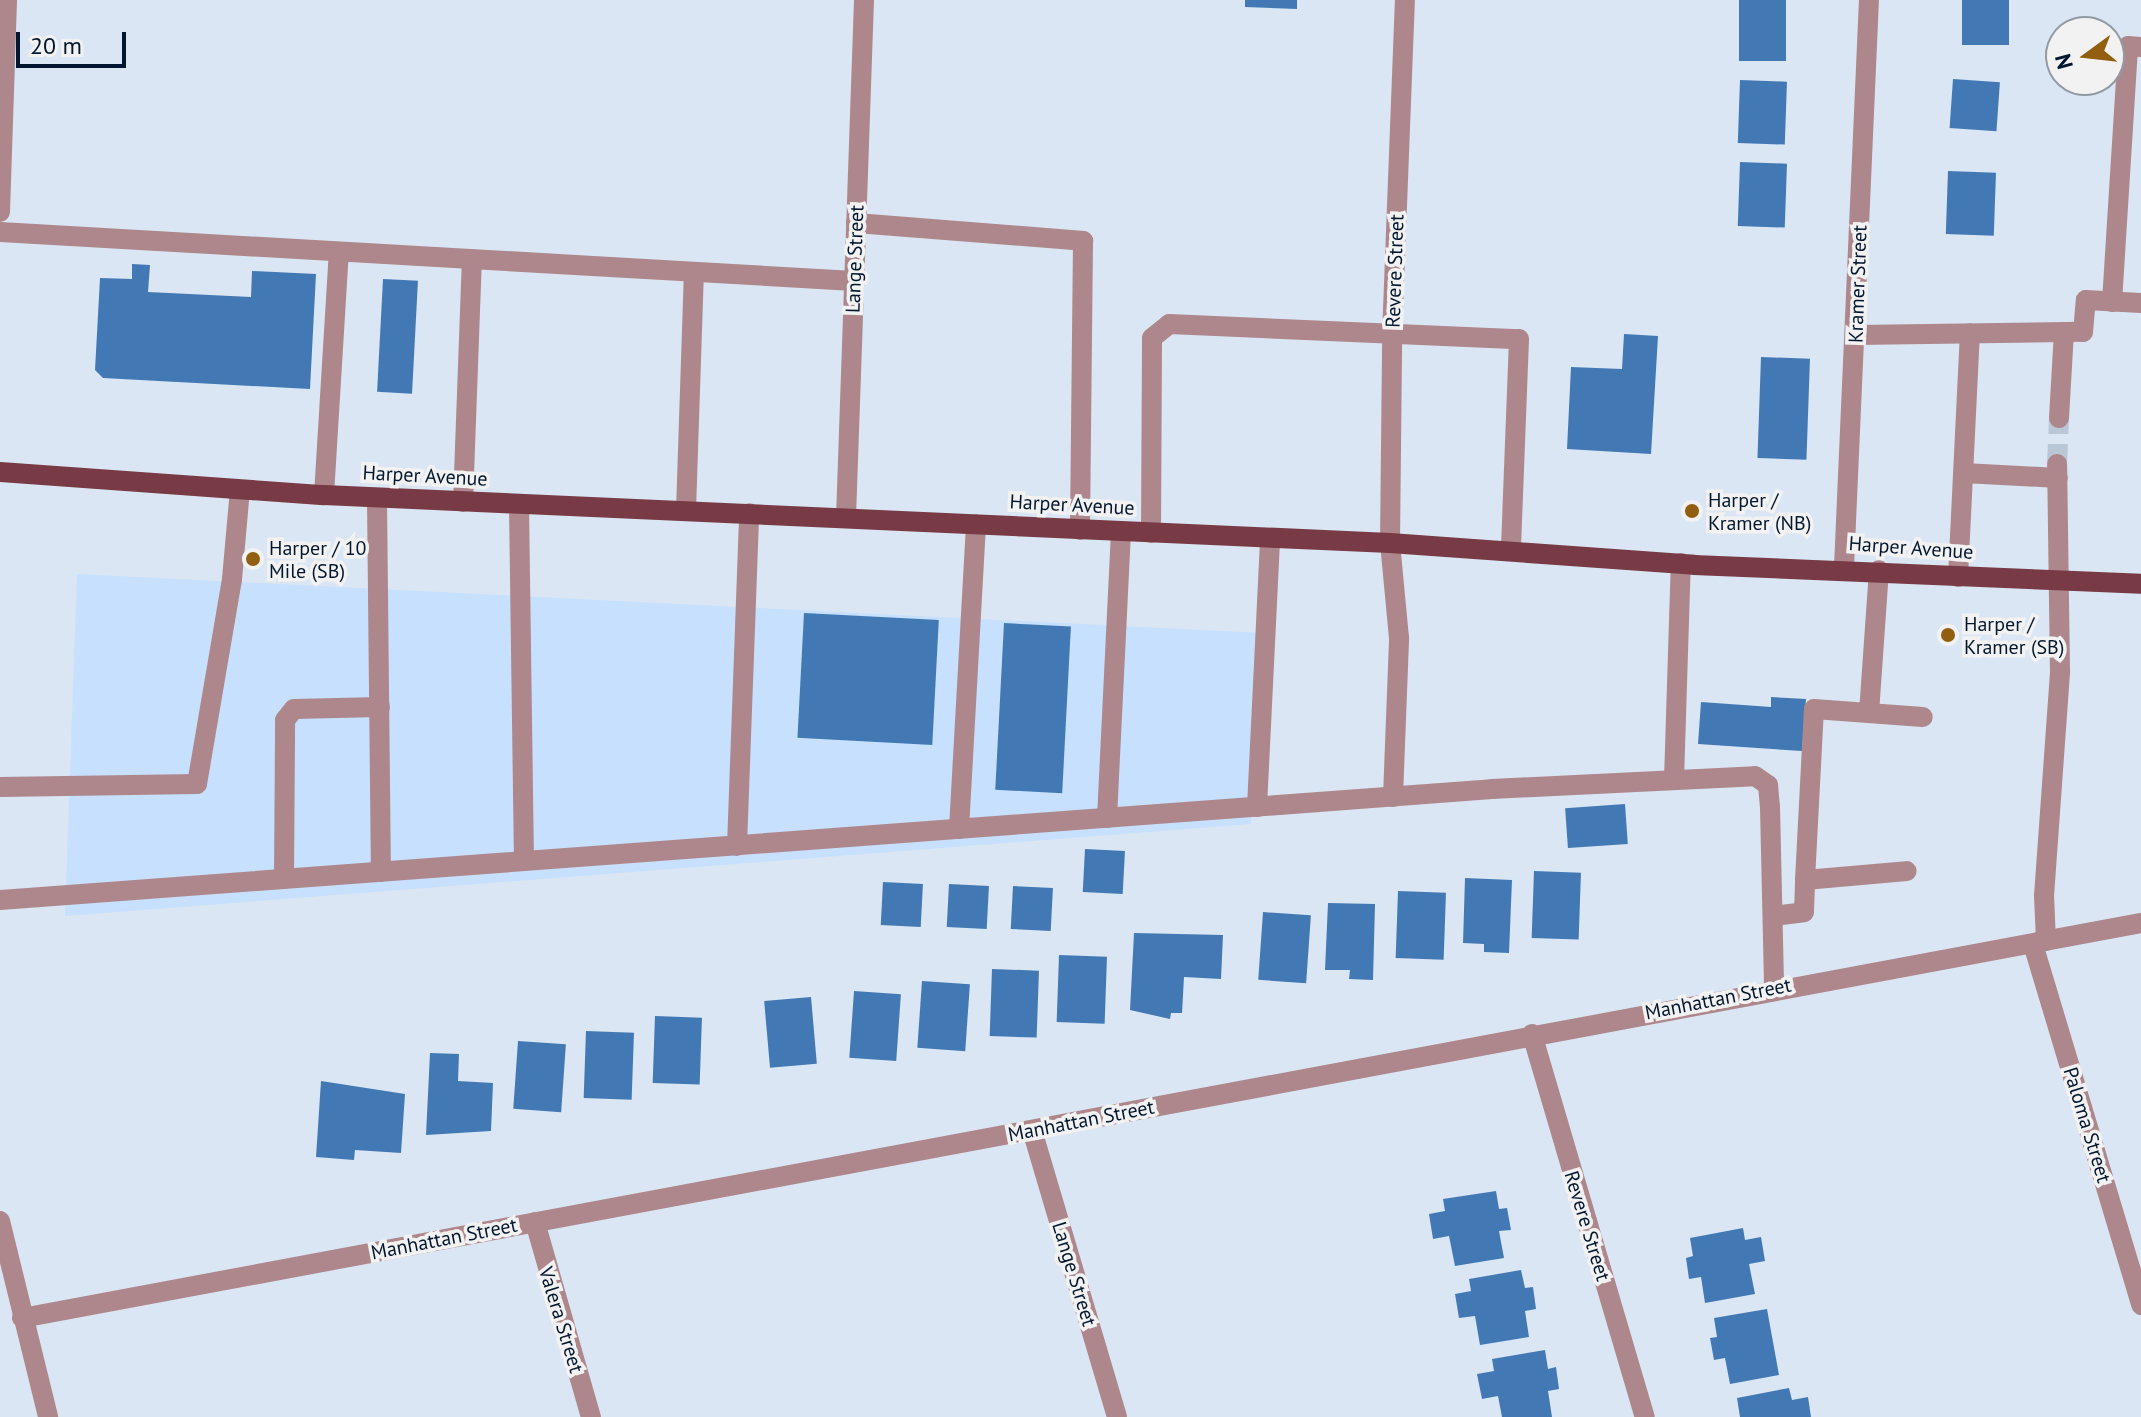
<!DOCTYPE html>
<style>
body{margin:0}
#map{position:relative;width:2141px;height:1417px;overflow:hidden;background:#dae6f3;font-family:"PT Sans",sans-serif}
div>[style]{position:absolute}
.built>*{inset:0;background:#c7e0fd}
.building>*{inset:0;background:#4279b4;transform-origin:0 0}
.minor-tunnel>*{height:20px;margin-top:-10px;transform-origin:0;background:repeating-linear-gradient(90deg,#bac7d6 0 20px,transparent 0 30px)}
.minor>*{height:20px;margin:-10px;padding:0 10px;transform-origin:10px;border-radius:10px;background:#ad878b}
.major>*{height:20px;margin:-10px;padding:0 10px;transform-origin:10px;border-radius:10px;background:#783a44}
.dots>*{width:22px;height:22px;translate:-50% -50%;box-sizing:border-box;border:4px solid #f2f2f2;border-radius:50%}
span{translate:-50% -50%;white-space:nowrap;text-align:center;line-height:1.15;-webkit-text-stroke:7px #f2f2f2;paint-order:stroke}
.street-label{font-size:20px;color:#02172f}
.poi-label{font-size:20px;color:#02172f}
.left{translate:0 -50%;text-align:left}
.north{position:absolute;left:2045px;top:16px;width:80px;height:80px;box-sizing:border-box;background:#f2f2f2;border:2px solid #929aa4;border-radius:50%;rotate:255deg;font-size:22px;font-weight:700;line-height:32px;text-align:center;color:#02172f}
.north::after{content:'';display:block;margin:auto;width:28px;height:36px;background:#925f10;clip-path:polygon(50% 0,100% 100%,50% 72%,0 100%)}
.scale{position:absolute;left:16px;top:32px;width:110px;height:36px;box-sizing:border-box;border:4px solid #02172f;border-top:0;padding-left:10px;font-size:24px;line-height:28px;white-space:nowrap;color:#02172f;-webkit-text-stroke:6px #f2f2f2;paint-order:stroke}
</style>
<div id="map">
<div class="built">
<i style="clip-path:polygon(77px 574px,1261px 633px,1251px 824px,65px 916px)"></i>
</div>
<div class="building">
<i style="clip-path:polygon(1245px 0,1297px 0,1297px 9px,1245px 7px)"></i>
<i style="left:1739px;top:0;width:47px;height:61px"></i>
<i style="left:1962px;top:0;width:47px;height:45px"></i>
<i style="left:1953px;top:79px;width:47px;height:49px;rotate:4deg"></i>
<i style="left:1740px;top:80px;width:47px;height:63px;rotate:2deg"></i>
<i style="left:1740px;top:162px;width:47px;height:64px;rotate:2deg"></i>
<i style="left:1948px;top:171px;width:48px;height:63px;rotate:2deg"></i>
<i style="clip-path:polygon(132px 264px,150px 265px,148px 292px,251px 297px,252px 271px,316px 274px,310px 389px,103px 378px,95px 370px,100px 278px,132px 279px)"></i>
<i style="left:383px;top:279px;width:35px;height:113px;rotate:3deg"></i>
<i style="clip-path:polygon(1624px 334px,1658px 336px,1651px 454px,1567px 449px,1571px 367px,1622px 369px)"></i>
<i style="left:1761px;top:357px;width:49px;height:101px;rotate:2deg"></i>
<i style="left:804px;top:613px;width:135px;height:125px;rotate:3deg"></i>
<i style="left:1004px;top:623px;width:67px;height:167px;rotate:3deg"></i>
<i style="clip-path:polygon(1771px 697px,1806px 699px,1802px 751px,1698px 744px,1701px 702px,1771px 707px)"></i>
<i style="left:1625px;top:804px;width:40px;height:60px;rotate:86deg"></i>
<i style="left:1085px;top:849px;width:40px;height:43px;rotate:3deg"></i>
<i style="left:1534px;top:871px;width:47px;height:67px;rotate:2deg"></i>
<i style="clip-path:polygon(1465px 878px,1512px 880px,1509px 953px,1484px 952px,1484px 944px,1463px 943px)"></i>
<i style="left:883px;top:882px;width:40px;height:43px;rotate:3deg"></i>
<i style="left:949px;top:884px;width:40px;height:43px;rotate:3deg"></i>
<i style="left:1013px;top:886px;width:40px;height:43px;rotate:3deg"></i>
<i style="left:1398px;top:891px;width:48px;height:67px;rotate:2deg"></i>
<i style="clip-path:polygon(1328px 903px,1375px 904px,1373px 980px,1349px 979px,1350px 970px,1325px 970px)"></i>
<i style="left:1263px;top:912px;width:48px;height:68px;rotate:4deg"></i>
<i style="clip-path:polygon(1134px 933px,1223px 935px,1221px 979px,1184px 977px,1182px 1013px,1171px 1013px,1170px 1019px,1130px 1010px)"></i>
<i style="left:1059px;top:955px;width:48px;height:67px;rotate:2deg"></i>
<i style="left:992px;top:969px;width:47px;height:67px;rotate:2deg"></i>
<i style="left:922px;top:981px;width:48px;height:67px;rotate:4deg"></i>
<i style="left:854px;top:991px;width:47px;height:67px;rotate:4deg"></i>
<i style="left:811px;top:997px;width:67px;height:47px;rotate:85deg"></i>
<i style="left:655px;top:1016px;width:47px;height:67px;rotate:2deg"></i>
<i style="left:586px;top:1031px;width:48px;height:67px;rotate:2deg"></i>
<i style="left:518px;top:1041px;width:48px;height:68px;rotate:4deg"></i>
<i style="clip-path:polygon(430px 1053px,459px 1054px,458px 1081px,493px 1083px,491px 1131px,426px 1135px)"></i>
<i style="clip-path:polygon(321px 1081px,405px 1094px,401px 1153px,355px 1150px,354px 1160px,316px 1157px)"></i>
<i style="clip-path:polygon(1496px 1191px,1499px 1209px,1507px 1208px,1511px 1230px,1499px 1231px,1504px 1258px,1455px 1266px,1449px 1236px,1433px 1239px,1429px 1214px,1445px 1211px,1443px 1199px)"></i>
<i style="clip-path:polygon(1743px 1228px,1745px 1240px,1761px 1237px,1765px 1261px,1749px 1264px,1755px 1294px,1705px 1303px,1701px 1277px,1689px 1279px,1686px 1258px,1693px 1256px,1690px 1238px)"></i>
<i style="clip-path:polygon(1521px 1270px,1525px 1288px,1533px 1287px,1536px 1309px,1525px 1311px,1529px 1337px,1480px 1345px,1475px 1316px,1459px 1318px,1455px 1294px,1471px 1291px,1469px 1279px)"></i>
<i style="clip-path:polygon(1767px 1309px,1779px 1375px,1730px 1384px,1725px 1358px,1714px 1360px,1710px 1338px,1717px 1337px,1714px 1318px)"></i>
<i style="clip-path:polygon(1545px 1350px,1548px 1369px,1556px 1367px,1559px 1389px,1548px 1391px,1552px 1417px,1502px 1417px,1498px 1396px,1482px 1399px,1477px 1374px,1494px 1371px,1492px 1359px)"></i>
<i style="clip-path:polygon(1789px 1388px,1792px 1400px,1808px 1397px,1811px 1417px,1740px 1417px,1737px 1398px)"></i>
</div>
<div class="minor-tunnel">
<i style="left:2057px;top:464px;width:46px;rotate:-87.5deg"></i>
</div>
<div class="minor">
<i style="left:0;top:212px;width:212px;rotate:-88.1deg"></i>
<i style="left:856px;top:223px;width:228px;rotate:4.5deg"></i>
<i style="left:1083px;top:241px;width:289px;rotate:90.6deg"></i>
<i style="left:0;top:232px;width:855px;rotate:3.28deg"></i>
<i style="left:2112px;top:302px;width:256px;rotate:-86.4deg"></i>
<i style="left:2128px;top:46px;width:13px;rotate:4deg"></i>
<i style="left:1856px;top:335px;width:227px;rotate:-0.8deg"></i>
<i style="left:2083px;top:332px;width:32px;rotate:-85deg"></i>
<i style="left:2086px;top:300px;width:55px;rotate:3.1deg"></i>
<i style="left:2059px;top:418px;width:86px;rotate:-86.7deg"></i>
<i style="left:1964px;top:473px;width:94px;rotate:3deg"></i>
<i style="left:324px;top:495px;width:243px;rotate:-86.5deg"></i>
<i style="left:377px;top:498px;width:374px;rotate:89.4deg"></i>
<i style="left:463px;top:502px;width:243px;rotate:-87.9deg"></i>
<i style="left:519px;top:505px;width:356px;rotate:89.2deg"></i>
<i style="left:686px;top:511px;width:239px;rotate:-88.1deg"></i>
<i style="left:846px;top:518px;width:518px;rotate:-88.01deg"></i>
<i style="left:1151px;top:533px;width:195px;rotate:-89.7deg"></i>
<i style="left:1152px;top:338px;width:22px;rotate:-39deg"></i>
<i style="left:1169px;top:324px;width:350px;rotate:2.5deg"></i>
<i style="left:1519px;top:339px;width:212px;rotate:92.2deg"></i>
<i style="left:1844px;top:567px;width:568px;rotate:-87.48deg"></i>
<i style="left:1958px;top:577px;width:244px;rotate:-87.2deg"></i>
<i style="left:1869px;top:713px;width:143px;rotate:-86deg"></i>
<i style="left:1674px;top:780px;width:217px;rotate:-88.2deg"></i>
<i style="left:0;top:787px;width:197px;rotate:-0.9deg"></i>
<i style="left:197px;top:784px;width:208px;rotate:-80.3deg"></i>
<i style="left:232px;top:579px;width:89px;rotate:-84.9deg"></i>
<i style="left:1393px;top:797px;width:159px;rotate:-87.8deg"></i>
<i style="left:1399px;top:638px;width:95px;rotate:-95.4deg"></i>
<i style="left:1390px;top:543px;width:207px;rotate:-89.4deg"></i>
<i style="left:1392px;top:336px;width:336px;rotate:-87.8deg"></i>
<i style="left:1257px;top:807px;width:269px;rotate:-87.2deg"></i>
<i style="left:1107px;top:818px;width:287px;rotate:-87.2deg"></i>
<i style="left:959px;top:829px;width:305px;rotate:-86.8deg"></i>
<i style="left:737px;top:846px;width:333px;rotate:-87.9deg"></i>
<i style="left:284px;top:879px;width:159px;rotate:-89.6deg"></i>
<i style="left:285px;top:720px;width:14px;rotate:-51deg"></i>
<i style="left:294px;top:709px;width:86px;rotate:-1.3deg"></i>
<i style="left:1805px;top:880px;width:171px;rotate:-87deg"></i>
<i style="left:1814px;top:709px;width:109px;rotate:4.2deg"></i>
<i style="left:0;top:900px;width:1496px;rotate:-4.25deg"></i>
<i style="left:1492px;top:789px;width:263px;rotate:-2.8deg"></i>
<i style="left:1755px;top:776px;width:16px;rotate:35deg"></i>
<i style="left:1768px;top:785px;width:22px;rotate:85deg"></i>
<i style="left:1770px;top:807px;width:181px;rotate:88.7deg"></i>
<i style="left:1773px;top:916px;width:31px;rotate:-7deg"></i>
<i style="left:1804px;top:912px;width:32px;rotate:-88deg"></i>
<i style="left:1805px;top:880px;width:102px;rotate:-5deg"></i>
<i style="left:2046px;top:941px;width:45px;rotate:-92.5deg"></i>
<i style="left:2044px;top:896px;width:225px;rotate:-85.9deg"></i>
<i style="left:2060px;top:672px;width:208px;rotate:-90.8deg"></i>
<i style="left:2033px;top:944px;width:377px;rotate:73.3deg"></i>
<i style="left:1532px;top:1034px;width:399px;rotate:73.6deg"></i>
<i style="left:1032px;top:1130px;width:299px;rotate:73.5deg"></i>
<i style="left:0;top:1221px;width:202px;rotate:76.2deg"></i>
<i style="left:535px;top:1222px;width:203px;rotate:74deg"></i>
<i style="left:22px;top:1318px;width:2156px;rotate:-10.56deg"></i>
</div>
<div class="major">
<i style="left:0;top:472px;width:325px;rotate:4.1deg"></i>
<i style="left:324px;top:495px;width:1067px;rotate:2.58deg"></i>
<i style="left:1390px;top:543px;width:305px;rotate:4.1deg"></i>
<i style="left:1694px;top:565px;width:447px;rotate:2.4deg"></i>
</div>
<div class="dots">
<i style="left:1692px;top:511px;background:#925f10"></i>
<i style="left:253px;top:559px;background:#925f10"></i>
<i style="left:1948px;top:635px;background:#925f10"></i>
</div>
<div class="street-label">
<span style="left:855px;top:259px;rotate:-88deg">Lange Street</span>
<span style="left:1395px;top:271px;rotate:-88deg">Revere Street</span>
<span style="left:1858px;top:284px;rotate:-88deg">Kramer Street</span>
<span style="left:425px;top:476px;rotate:3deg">Harper Avenue</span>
<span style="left:1072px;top:505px;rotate:3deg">Harper Avenue</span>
<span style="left:1911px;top:548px;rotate:4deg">Harper Avenue</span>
<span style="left:1718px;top:999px;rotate:-11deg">Manhattan Street</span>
<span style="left:1081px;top:1121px;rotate:-11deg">Manhattan Street</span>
<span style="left:2087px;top:1125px;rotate:73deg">Paloma Street</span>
<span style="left:1587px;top:1226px;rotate:73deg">Revere Street</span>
<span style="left:444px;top:1239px;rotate:-11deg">Manhattan Street</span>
<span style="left:1074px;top:1274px;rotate:73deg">Lange Street</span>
<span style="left:561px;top:1320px;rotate:73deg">Valera Street</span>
</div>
<div class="poi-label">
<span class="left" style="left:1708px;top:512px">Harper /<br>Kramer (NB)</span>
<span class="left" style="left:269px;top:560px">Harper / 10<br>Mile (SB)</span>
<span class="left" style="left:1964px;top:636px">Harper /<br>Kramer (SB)</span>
</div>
<div class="north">N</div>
<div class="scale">20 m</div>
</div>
